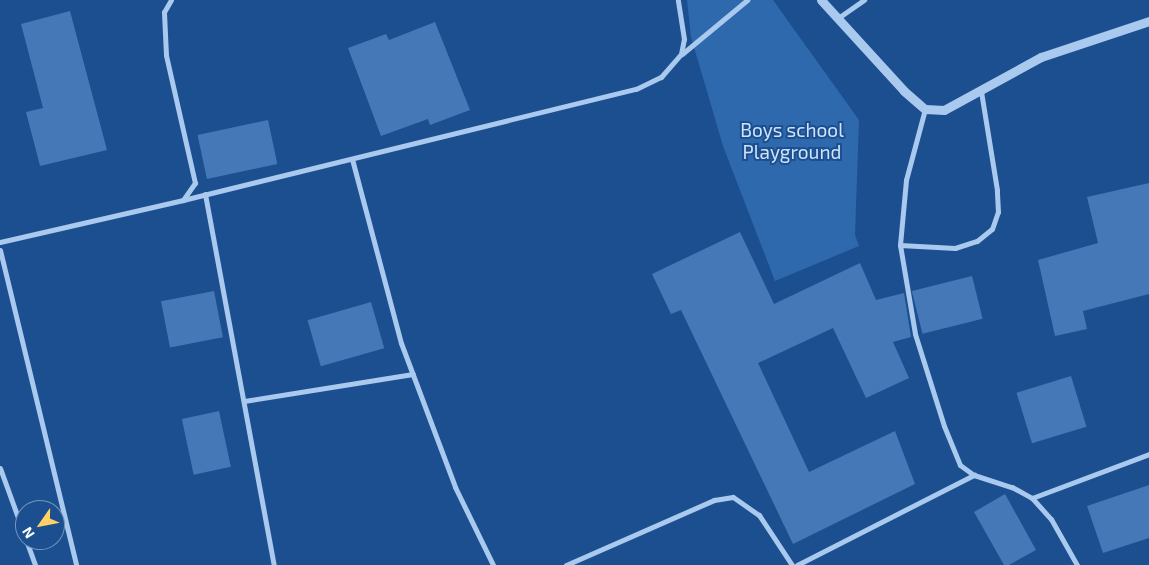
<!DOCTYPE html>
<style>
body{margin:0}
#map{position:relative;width:1149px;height:565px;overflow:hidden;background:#1b4f8f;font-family:"Exo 2",sans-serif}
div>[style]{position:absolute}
.green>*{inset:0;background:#2e69ad}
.building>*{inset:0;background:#4478b7;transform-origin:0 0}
.minor>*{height:5px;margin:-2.5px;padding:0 2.5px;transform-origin:2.5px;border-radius:2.5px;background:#a9c9ee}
.tertiary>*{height:9px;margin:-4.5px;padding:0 4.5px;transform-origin:4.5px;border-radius:4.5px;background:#a9c9ee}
span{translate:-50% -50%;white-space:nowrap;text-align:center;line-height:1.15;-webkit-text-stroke:4px #1b4f8f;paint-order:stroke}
.park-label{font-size:19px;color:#cfe3fa}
.north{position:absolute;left:15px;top:500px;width:50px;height:50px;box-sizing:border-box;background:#1b4f8f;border:1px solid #7695bc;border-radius:50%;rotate:237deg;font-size:14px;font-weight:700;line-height:20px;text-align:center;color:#fff}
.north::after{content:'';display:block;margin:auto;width:18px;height:22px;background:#ffd166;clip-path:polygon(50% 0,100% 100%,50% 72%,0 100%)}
</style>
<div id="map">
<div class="green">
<i style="clip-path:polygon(687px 0,773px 0,859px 120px,855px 235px,859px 246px,775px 281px,723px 146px,691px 37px)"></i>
</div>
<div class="building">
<i style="clip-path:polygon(70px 11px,107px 150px,40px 166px,26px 112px,43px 108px,21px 24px)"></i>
<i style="clip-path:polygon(435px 22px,470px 110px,430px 125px,428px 119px,381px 136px,348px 48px,386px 34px,389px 40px)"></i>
<i style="left:268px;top:120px;width:45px;height:72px;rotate:78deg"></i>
<i style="clip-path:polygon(1149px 183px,1149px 294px,1083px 311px,1087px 329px,1055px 336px,1038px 260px,1098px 243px,1087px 197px)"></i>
<i style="clip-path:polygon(740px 232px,774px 304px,860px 263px,876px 300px,904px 293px,911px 337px,893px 342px,909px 378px,866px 398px,833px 328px,758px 363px,809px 472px,895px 431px,915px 484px,793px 544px,681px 310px,671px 314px,652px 274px)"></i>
<i style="left:972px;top:276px;width:44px;height:62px;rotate:76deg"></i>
<i style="left:214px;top:291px;width:47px;height:54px;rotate:79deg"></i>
<i style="left:371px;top:302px;width:48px;height:66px;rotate:74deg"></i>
<i style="left:1071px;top:376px;width:53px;height:57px;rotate:73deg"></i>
<i style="left:219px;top:411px;width:57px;height:38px;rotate:78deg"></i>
<i style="clip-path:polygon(1149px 485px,1149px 538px,1103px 553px,1087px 506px)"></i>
<i style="clip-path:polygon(1005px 494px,1036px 550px,1009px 565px,1004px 565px,974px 512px)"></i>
</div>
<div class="minor">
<i style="left:838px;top:18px;width:32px;rotate:-35deg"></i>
<i style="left:682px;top:54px;width:85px;rotate:-39.7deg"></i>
<i style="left:925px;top:109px;width:73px;rotate:105deg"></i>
<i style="left:906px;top:180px;width:65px;rotate:95.3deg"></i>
<i style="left:900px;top:245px;width:90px;rotate:80.4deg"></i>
<i style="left:915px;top:334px;width:96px;rotate:72.5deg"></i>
<i style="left:944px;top:426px;width:42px;rotate:67.7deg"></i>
<i style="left:960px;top:465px;width:17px;rotate:36deg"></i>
<i style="left:974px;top:475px;width:40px;rotate:18deg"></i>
<i style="left:1012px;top:487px;width:23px;rotate:29deg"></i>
<i style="left:1032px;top:498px;width:28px;rotate:48deg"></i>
<i style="left:1051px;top:519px;width:53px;rotate:60.5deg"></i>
<i style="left:352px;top:159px;width:190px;rotate:75.1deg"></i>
<i style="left:401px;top:343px;width:154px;rotate:69.4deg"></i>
<i style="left:455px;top:487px;width:87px;rotate:64deg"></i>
<i style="left:205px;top:194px;width:377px;rotate:79.5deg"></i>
<i style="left:183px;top:200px;width:466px;rotate:-13.8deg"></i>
<i style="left:636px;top:89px;width:28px;rotate:-26deg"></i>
<i style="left:661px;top:77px;width:30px;rotate:-49deg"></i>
<i style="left:681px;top:54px;width:15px;rotate:-79deg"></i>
<i style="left:684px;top:39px;width:39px;rotate:-99deg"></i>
<i style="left:0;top:242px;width:188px;rotate:-12.9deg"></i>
<i style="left:183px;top:200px;width:21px;rotate:-55deg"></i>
<i style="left:195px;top:183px;width:131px;rotate:-102.8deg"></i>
<i style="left:166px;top:55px;width:43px;rotate:-92.7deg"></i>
<i style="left:164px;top:12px;width:14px;rotate:-60deg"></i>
<i style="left:900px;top:245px;width:55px;rotate:3.1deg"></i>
<i style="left:955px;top:248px;width:23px;rotate:-18deg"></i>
<i style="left:977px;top:241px;width:19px;rotate:-39deg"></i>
<i style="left:992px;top:229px;width:18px;rotate:-71deg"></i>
<i style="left:998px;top:212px;width:22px;rotate:-93deg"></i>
<i style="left:997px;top:190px;width:100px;rotate:-99.2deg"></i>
<i style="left:0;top:250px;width:324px;rotate:76.4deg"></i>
<i style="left:244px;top:401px;width:171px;rotate:-9.1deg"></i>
<i style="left:0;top:468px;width:73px;rotate:70.1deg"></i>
<i style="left:1032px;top:498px;width:125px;rotate:-20.6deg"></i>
<i style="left:26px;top:540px;width:27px;rotate:70deg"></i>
<i style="left:566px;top:565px;width:162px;rotate:-23.7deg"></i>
<i style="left:714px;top:500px;width:19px;rotate:-9deg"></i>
<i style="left:733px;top:497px;width:32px;rotate:35deg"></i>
<i style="left:759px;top:515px;width:60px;rotate:56.6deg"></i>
<i style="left:797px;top:565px;width:199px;rotate:-27deg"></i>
</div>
<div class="tertiary">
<i style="left:821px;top:0;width:123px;rotate:47.6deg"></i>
<i style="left:904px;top:91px;width:28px;rotate:41deg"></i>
<i style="left:925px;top:109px;width:19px;rotate:3deg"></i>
<i style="left:944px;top:110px;width:111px;rotate:-28.7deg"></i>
<i style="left:1041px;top:57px;width:114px;rotate:-18.4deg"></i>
</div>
<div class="park-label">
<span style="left:792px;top:141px">Boys school<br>Playground</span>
</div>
<div class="north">N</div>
</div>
